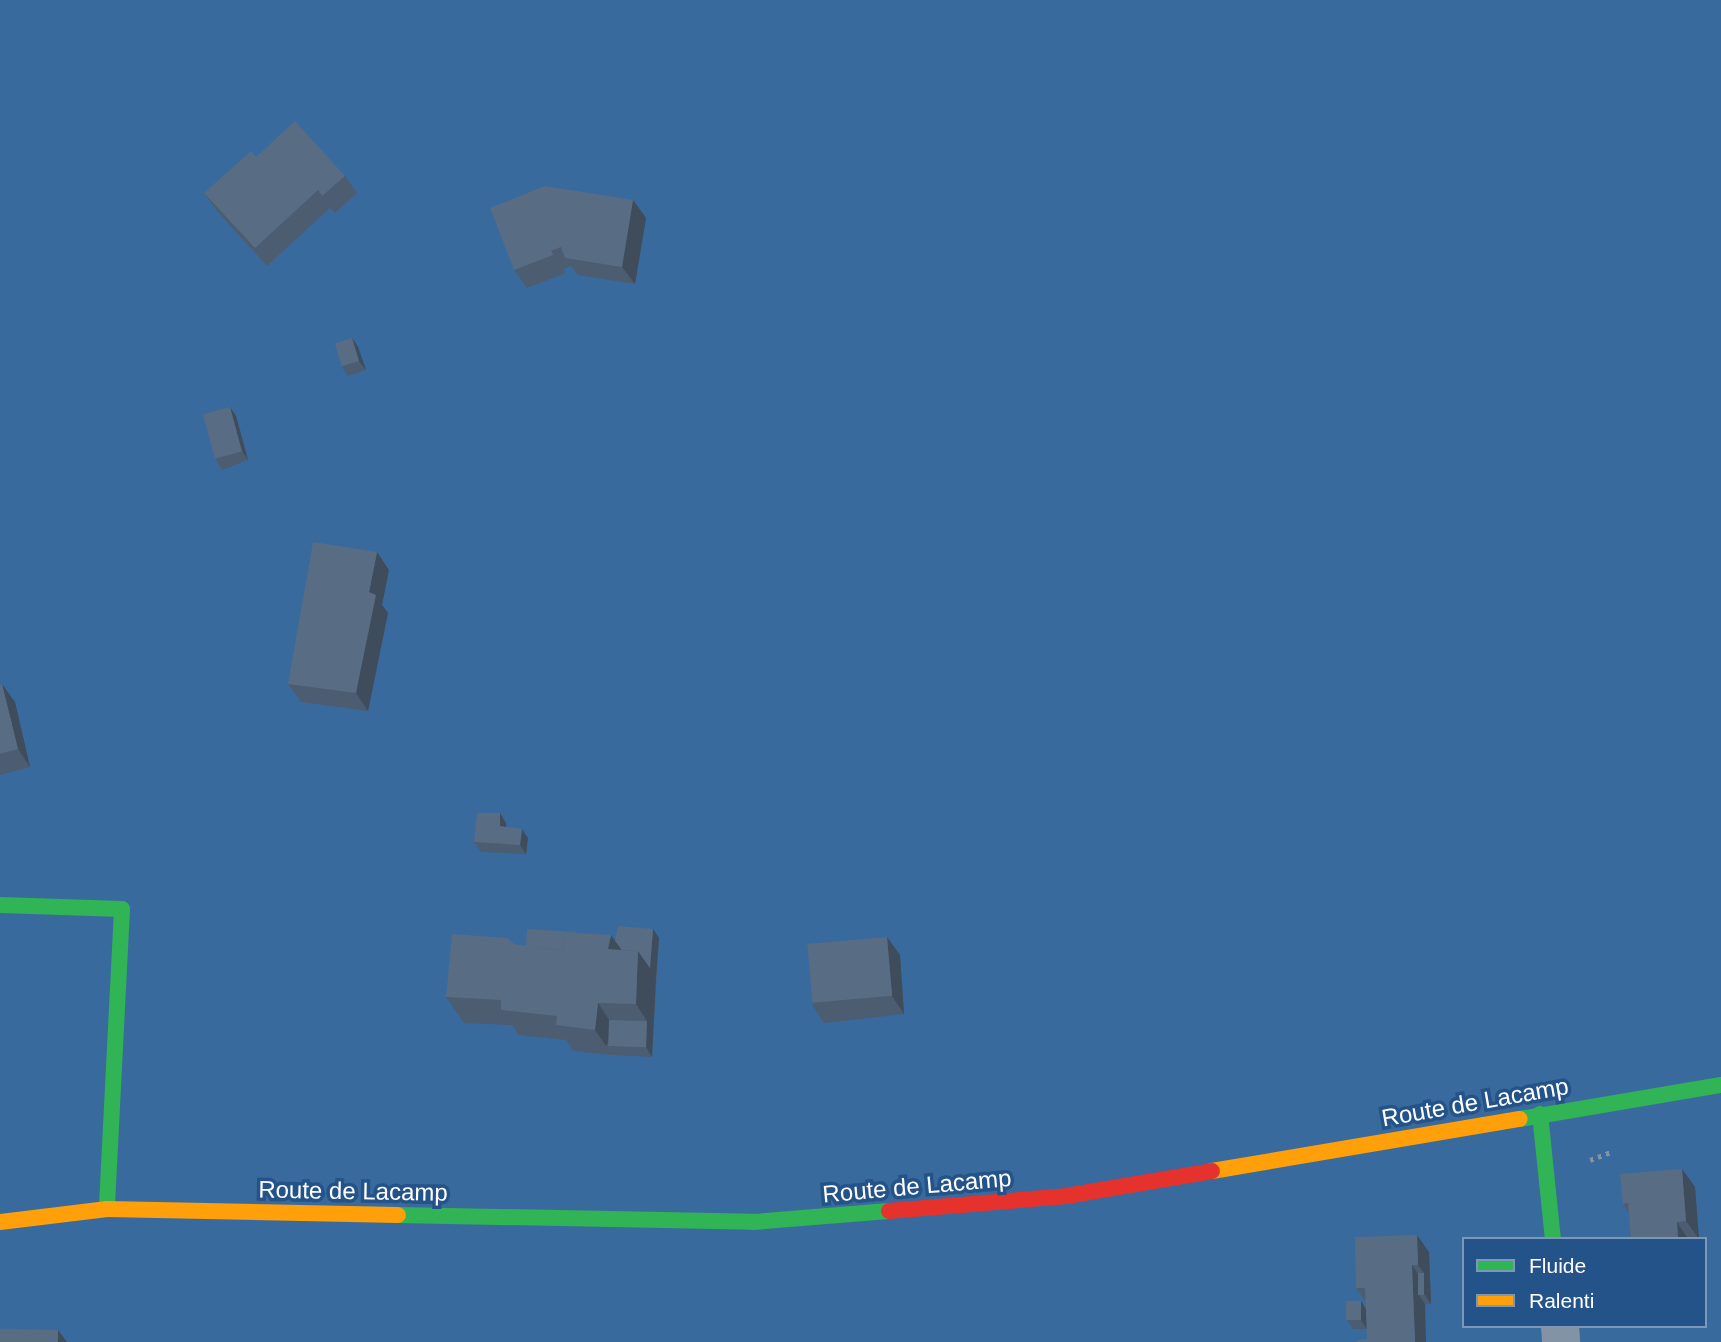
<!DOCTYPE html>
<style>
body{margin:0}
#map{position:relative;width:1721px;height:1342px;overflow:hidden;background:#3b5472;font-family:Helvetica,sans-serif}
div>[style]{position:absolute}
.green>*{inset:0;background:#396a9e}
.path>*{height:4.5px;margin-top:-2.25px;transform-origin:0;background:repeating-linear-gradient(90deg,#8293a6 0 3.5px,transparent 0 8.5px)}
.street>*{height:38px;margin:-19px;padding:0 19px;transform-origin:19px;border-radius:19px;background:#8293a6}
.fast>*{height:16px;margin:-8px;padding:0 8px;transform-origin:8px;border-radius:8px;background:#30b455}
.slow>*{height:16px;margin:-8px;padding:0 8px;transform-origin:8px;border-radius:8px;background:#ff9f0a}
.jam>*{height:16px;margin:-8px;padding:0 8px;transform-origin:8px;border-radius:8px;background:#e5322d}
.wall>*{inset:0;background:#4c5d72}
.shaded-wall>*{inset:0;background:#3e4c5c}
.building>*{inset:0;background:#586c84;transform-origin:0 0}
span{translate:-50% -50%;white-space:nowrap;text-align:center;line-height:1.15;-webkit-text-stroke:7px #245389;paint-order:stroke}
.street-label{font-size:24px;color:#fff}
.legend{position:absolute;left:1462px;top:1237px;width:245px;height:91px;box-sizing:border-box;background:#245389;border:2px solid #7c98b8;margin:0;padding:9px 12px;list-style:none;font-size:21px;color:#fff}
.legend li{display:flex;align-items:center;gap:14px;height:35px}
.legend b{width:35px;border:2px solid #7c98b8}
</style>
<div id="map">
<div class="green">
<i style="clip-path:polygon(evenodd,0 0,1721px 0,1721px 1342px,0 1342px,0 0,1464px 1239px,1705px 1239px,1705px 1326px,1464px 1326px,1464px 1239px)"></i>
</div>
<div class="path">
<i style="left:1590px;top:1160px;width:22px;rotate:-21deg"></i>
</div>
<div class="street">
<i style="left:1560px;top:1326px;width:16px;rotate:86deg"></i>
</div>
<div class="fast">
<i style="left:0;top:905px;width:122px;rotate:1.9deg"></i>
<i style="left:122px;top:909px;width:300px;rotate:92.9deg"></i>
<i style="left:1540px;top:1114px;width:126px;rotate:84.1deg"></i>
<i style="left:1520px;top:1119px;width:204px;rotate:-9.6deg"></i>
<i style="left:398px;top:1215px;width:356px;rotate:1.1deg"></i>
<i style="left:754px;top:1222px;width:135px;rotate:-4.7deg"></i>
</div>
<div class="slow">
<i style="left:1212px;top:1171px;width:312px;rotate:-9.6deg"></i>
<i style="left:0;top:1222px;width:108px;rotate:-6.9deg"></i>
<i style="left:107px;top:1209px;width:291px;rotate:1.2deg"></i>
</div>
<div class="jam">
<i style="left:889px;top:1211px;width:178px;rotate:-4.8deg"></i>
<i style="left:1066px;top:1196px;width:148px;rotate:-9.7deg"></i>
</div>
<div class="wall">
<i style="clip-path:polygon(256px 157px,345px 176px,357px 193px,335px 213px,330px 208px,267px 266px,217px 211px,204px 193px)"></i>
<i style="clip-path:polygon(633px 200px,646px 218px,635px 284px,578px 275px,571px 266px,563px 269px,566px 273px,527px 288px,514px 270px)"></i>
<i style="clip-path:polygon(352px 338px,358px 347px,366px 370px,348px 376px,342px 367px)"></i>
<i style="clip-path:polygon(230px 407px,236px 416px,248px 460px,222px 470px,216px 460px)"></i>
<i style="clip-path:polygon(389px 570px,382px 605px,388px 613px,368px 711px,301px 702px,288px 684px)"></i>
<i style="clip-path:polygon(0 685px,15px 702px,30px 767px,0 775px)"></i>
<i style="clip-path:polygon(506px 823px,506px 827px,528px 838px,526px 854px,481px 852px,474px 842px)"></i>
<i style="clip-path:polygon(653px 929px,659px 938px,652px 1057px,613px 1055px,573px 1051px,566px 1040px,519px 1035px,512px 1025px,464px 1023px,446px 997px,514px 944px,526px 946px,615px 941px)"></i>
<i style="clip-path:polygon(887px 937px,900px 955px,904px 1014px,824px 1023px,812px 1005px)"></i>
<i style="clip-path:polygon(1682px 1169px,1695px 1187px,1699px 1239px,1631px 1239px,1629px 1213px,1623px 1204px)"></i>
<i style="clip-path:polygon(1429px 1252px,1431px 1304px,1425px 1304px,1367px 1339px,1367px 1329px,1353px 1329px,1347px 1320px,1361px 1301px,1366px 1309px,1366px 1302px,1356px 1288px)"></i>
</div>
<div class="shaded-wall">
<i style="clip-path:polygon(633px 200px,646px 218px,635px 284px,622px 267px)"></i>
<i style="clip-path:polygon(352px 338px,358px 347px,366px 370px,359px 361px)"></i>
<i style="clip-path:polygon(230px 407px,236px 416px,248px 460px,242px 451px)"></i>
<i style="clip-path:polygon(377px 552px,389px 570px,382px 605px,388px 613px,368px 711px,356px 693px,369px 592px)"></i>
<i style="clip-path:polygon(2px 684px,15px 702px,30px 767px,18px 749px)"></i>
<i style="clip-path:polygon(500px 813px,506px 823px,507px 835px,500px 826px)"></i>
<i style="clip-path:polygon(522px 829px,528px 838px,526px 854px,520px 845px)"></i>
<i style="clip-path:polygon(653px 929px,659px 938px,656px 977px,650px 968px)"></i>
<i style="clip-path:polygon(611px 935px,629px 960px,608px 949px)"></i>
<i style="clip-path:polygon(887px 937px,900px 955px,904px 1014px,892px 996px)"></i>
<i style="clip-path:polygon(638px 951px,656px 977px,652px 1057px,646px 1047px,647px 1021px,636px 1004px)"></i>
<i style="clip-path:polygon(598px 1003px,615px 1029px,606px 1046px,595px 1030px)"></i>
<i style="clip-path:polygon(1682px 1169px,1695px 1187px,1699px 1239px,1686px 1221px)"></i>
<i style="clip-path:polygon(1677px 1222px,1688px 1239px,1678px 1239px)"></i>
<i style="clip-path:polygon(1417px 1235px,1429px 1252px,1431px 1304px,1425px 1295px,1419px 1295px,1425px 1304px,1426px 1342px,1415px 1342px,1412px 1265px,1424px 1283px,1424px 1273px,1418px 1265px)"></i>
<i style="clip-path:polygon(1361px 1301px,1367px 1311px,1367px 1329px,1361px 1320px)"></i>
<i style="clip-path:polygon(58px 1330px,67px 1342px,58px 1342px)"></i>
</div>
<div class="building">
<i style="clip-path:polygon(295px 121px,345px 176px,322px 196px,318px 190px,255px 248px,204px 193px,251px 151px,256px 157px)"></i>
<i style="clip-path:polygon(545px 186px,633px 200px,622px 267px,565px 258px,561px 247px,551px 251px,553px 255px,514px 270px,490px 208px)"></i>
<i style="left:352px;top:338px;width:24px;height:18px;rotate:73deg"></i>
<i style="left:230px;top:407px;width:46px;height:28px;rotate:75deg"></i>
<i style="clip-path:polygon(313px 542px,377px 552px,369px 592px,376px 595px,356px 693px,288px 684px)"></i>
<i style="clip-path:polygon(2px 684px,18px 749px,0 754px,0 685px)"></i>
<i style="clip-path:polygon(477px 813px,500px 813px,500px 826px,522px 829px,520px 845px,474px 842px)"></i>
<i style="clip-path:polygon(618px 926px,653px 929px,650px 968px,638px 951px,622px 950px,615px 941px)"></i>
<i style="clip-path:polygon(527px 929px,575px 932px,575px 933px,563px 932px,564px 951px,526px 946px)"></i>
<i style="clip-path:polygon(563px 932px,611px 935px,608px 949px,638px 951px,636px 1004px,598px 1003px,595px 1030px,556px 1025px,557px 1016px,501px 1010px,501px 1000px,446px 997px,452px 934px,507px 938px,514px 944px,564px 951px)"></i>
<i style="left:887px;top:937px;width:59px;height:80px;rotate:85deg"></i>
<i style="left:609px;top:1020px;width:38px;height:26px;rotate:2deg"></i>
<i style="clip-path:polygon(1682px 1169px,1686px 1221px,1677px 1222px,1678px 1239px,1631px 1239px,1628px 1203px,1623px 1204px,1620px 1174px)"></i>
<i style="clip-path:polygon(1417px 1235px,1418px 1265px,1412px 1265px,1415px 1342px,1358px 1342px,1357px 1340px,1367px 1339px,1365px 1288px,1356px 1288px,1355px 1237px)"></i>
<i style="left:1418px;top:1273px;width:6px;height:22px"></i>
<i style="left:1346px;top:1301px;width:15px;height:19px"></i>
<i style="left:0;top:1329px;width:58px;height:13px;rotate:1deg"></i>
</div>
<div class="street-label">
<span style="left:1475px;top:1102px;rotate:-10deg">Route de Lacamp</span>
<span style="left:917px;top:1186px;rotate:-5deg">Route de Lacamp</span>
<span style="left:353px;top:1191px;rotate:1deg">Route de Lacamp</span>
</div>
<ul class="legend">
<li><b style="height:9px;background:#30b455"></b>Fluide</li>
<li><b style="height:9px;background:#ff9f0a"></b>Ralenti</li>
</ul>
</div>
